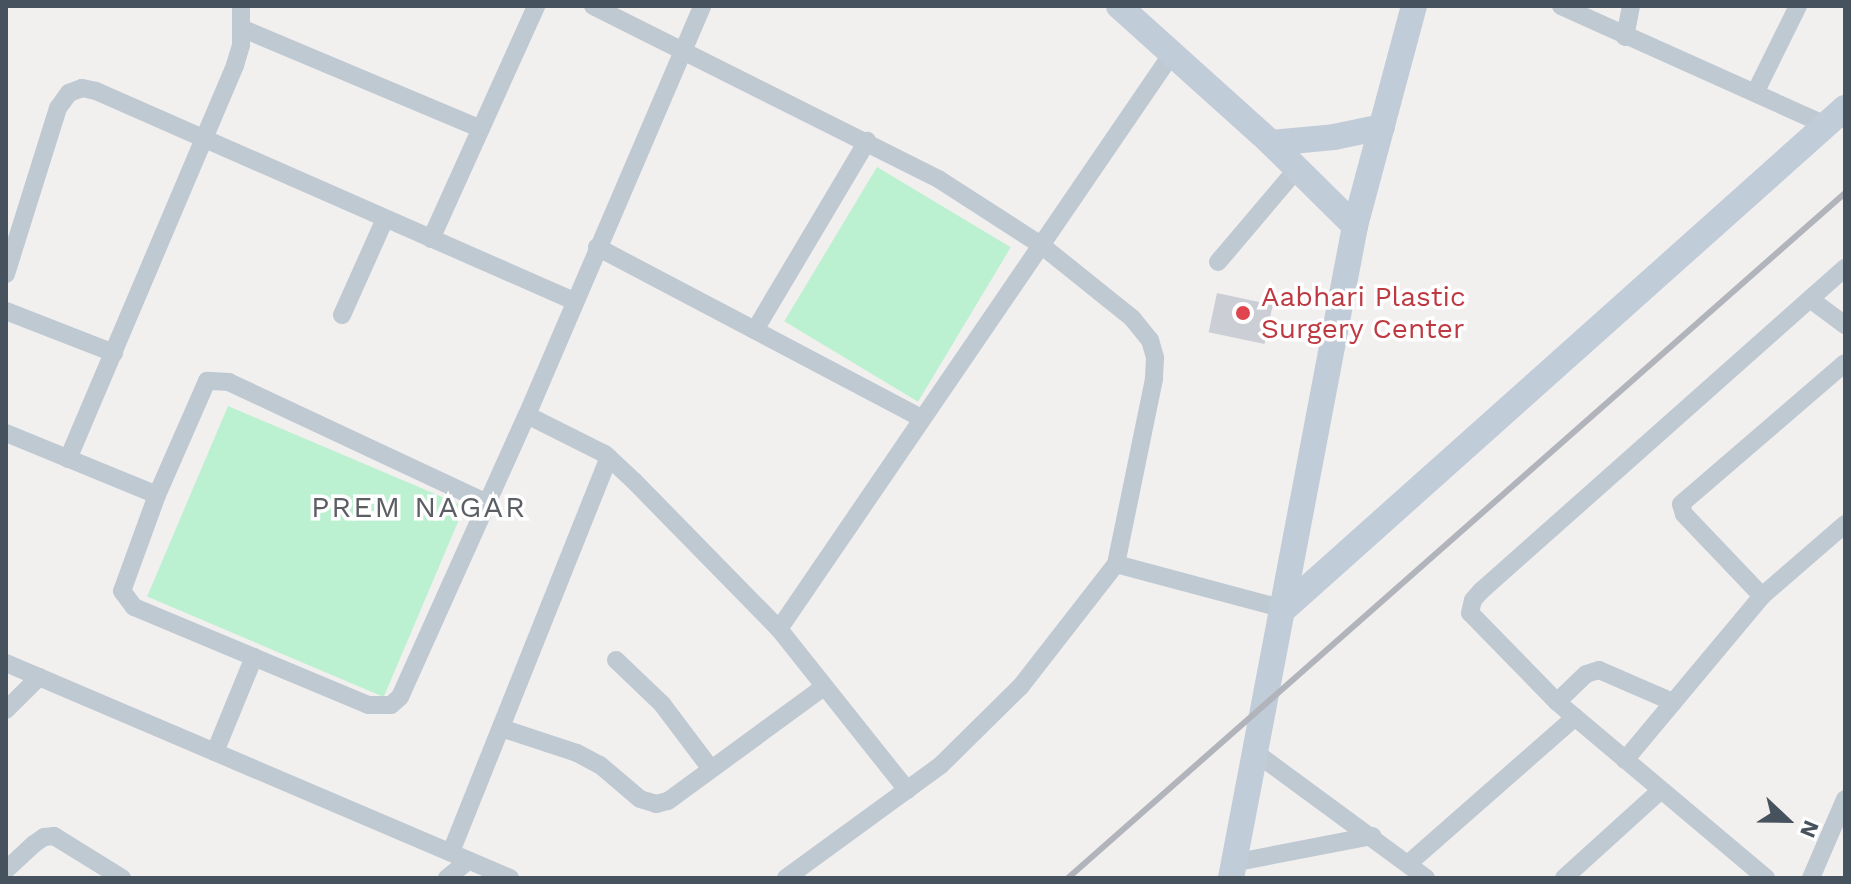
<!DOCTYPE html>
<style>
body{margin:0}
#map{position:relative;width:1851px;height:884px;overflow:hidden;background:#f2efef;font-family:"Work Sans",sans-serif}
div>[style]{position:absolute}
.green>*{inset:0;background:#bbf1d0;transform-origin:0 0}
.building>*{inset:0;background:#cbced4;transform-origin:0 0}
.street>*{height:18px;margin:-9px;padding:0 9px;transform-origin:9px;border-radius:9px;background:#bfc9d2}
.secondary>*{height:26px;margin:-13px;padding:0 13px;transform-origin:13px;border-radius:13px;background:#c1ccd9}
.rail>*{height:6px;margin:-3px;padding:0 3px;transform-origin:3px;border-radius:3px;background:#b1b4ba}
.dots>*{width:22px;height:22px;translate:-50% -50%;box-sizing:border-box;border:4px solid #fff;border-radius:50%}
span{translate:-50% -50%;white-space:nowrap;text-align:center;line-height:1.15;-webkit-text-stroke:7px #fff;paint-order:stroke}
.health-label{font-size:28px;color:#be3a42}
.left{translate:0 -50%;text-align:left}
.neighbourhood-label{font-size:30px;color:#5b5f64;letter-spacing:2px}
.frame{position:absolute;inset:0;border:8px solid #46525d;pointer-events:none}
.north{position:absolute;left:1747px;top:780px;width:80px;height:80px;-webkit-text-stroke:6px #fff;paint-order:stroke;rotate:112deg;font-size:22px;font-weight:700;line-height:32px;text-align:center;color:#46525d}
.north::after{content:'';display:block;margin:auto;width:28px;height:36px;background:#46525d;clip-path:polygon(50% 0,100% 100%,50% 72%,0 100%)}
</style>
<div id="map">
<div class="green">
<i style="left:877px;top:167px;width:156px;height:180px;rotate:31deg"></i>
<i style="left:228px;top:406px;width:257px;height:207px;rotate:23deg"></i>
</div>
<div class="building">
<i style="left:1217px;top:293px;width:57px;height:40px;rotate:12deg"></i>
</div>
<div class="street">
<i style="left:593px;top:6px;width:388px;rotate:26.6deg"></i>
<i style="left:940px;top:180px;width:120px;rotate:32.8deg"></i>
<i style="left:1041px;top:245px;width:117px;rotate:38.7deg"></i>
<i style="left:1132px;top:318px;width:28px;rotate:51deg"></i>
<i style="left:1150px;top:340px;width:19px;rotate:74deg"></i>
<i style="left:1155px;top:358px;width:21px;rotate:93deg"></i>
<i style="left:1154px;top:379px;width:189px;rotate:101.6deg"></i>
<i style="left:1116px;top:564px;width:155px;rotate:127.9deg"></i>
<i style="left:1021px;top:686px;width:112px;rotate:135.4deg"></i>
<i style="left:941px;top:765px;width:192px;rotate:143.9deg"></i>
<i style="left:1561px;top:6px;width:290px;rotate:24.2deg"></i>
<i style="left:241px;top:28px;width:260px;rotate:22.8deg"></i>
<i style="left:1625px;top:37px;width:32px;rotate:-79deg"></i>
<i style="left:1755px;top:93px;width:97px;rotate:-63.7deg"></i>
<i style="left:431px;top:239px;width:256px;rotate:-65.7deg"></i>
<i style="left:597px;top:247px;width:367px;rotate:27.8deg"></i>
<i style="left:1218px;top:262px;width:122px;rotate:-49.7deg"></i>
<i style="left:6px;top:274px;width:174px;rotate:-72.6deg"></i>
<i style="left:58px;top:108px;width:19px;rotate:-54deg"></i>
<i style="left:69px;top:93px;width:14px;rotate:-21deg"></i>
<i style="left:82px;top:88px;width:14px;rotate:12deg"></i>
<i style="left:96px;top:91px;width:522px;rotate:23.72deg"></i>
<i style="left:1810px;top:299px;width:44px;rotate:36.6deg"></i>
<i style="left:6px;top:311px;width:116px;rotate:21.3deg"></i>
<i style="left:342px;top:315px;width:105px;rotate:-65.9deg"></i>
<i style="left:755px;top:330px;width:220px;rotate:-59.3deg"></i>
<i style="left:527px;top:415px;width:87px;rotate:26.6deg"></i>
<i style="left:605px;top:454px;width:40px;rotate:43deg"></i>
<i style="left:634px;top:481px;width:207px;rotate:45.6deg"></i>
<i style="left:779px;top:629px;width:206px;rotate:51.5deg"></i>
<i style="left:6px;top:433px;width:163px;rotate:22.3deg"></i>
<i style="left:68px;top:459px;width:428px;rotate:-67deg"></i>
<i style="left:235px;top:65px;width:21px;rotate:-73deg"></i>
<i style="left:241px;top:45px;width:39px;rotate:-90deg"></i>
<i style="left:487px;top:503px;width:285px;rotate:-154.9deg"></i>
<i style="left:229px;top:382px;width:22px;rotate:-177deg"></i>
<i style="left:207px;top:381px;width:124px;rotate:113.7deg"></i>
<i style="left:157px;top:495px;width:102px;rotate:110deg"></i>
<i style="left:122px;top:591px;width:20px;rotate:53deg"></i>
<i style="left:134px;top:607px;width:254px;rotate:22.7deg"></i>
<i style="left:368px;top:705px;width:23px"></i>
<i style="left:391px;top:705px;width:12px;rotate:-42deg"></i>
<i style="left:400px;top:697px;width:309px;rotate:-65.8deg"></i>
<i style="left:527px;top:415px;width:445px;rotate:-66.8deg"></i>
<i style="left:1116px;top:564px;width:174px;rotate:15deg"></i>
<i style="left:1762px;top:596px;width:113px;rotate:-133.6deg"></i>
<i style="left:1684px;top:514px;width:10px;rotate:-107deg"></i>
<i style="left:1681px;top:504px;width:216px;rotate:-40.7deg"></i>
<i style="left:779px;top:629px;width:695px;rotate:-55.67deg"></i>
<i style="left:616px;top:660px;width:64px;rotate:43.7deg"></i>
<i style="left:662px;top:704px;width:81px;rotate:53deg"></i>
<i style="left:6px;top:663px;width:548px;rotate:23.1deg"></i>
<i style="left:1557px;top:702px;width:40px;rotate:-44deg"></i>
<i style="left:1586px;top:674px;width:14px;rotate:-17deg"></i>
<i style="left:1599px;top:670px;width:81px;rotate:23.4deg"></i>
<i style="left:6px;top:710px;width:47px;rotate:-45deg"></i>
<i style="left:501px;top:728px;width:80px;rotate:18.2deg"></i>
<i style="left:577px;top:753px;width:26px;rotate:28deg"></i>
<i style="left:600px;top:765px;width:52px;rotate:40.4deg"></i>
<i style="left:640px;top:799px;width:17px;rotate:17deg"></i>
<i style="left:656px;top:804px;width:12px;rotate:-14deg"></i>
<i style="left:668px;top:801px;width:193px;rotate:-36.2deg"></i>
<i style="left:215px;top:752px;width:103px;rotate:-67.7deg"></i>
<i style="left:1256px;top:753px;width:211px;rotate:36.3deg"></i>
<i style="left:1625px;top:760px;width:214px;rotate:-50.1deg"></i>
<i style="left:1762px;top:596px;width:110px;rotate:-40.9deg"></i>
<i style="left:451px;top:852px;width:425px;rotate:-68.2deg"></i>
<i style="left:1232px;top:863px;width:143px;rotate:-10.9deg"></i>
<i style="left:1409px;top:863px;width:221px;rotate:-41.3deg"></i>
<i style="left:6px;top:870px;width:38px;rotate:-43deg"></i>
<i style="left:34px;top:844px;width:12px;rotate:-35deg"></i>
<i style="left:44px;top:837px;width:10px;rotate:-6deg"></i>
<i style="left:54px;top:836px;width:80px;rotate:31.7deg"></i>
<i style="left:447px;top:878px;width:28px;rotate:-39deg"></i>
<i style="left:1564px;top:878px;width:130px;rotate:-42.2deg"></i>
<i style="left:1766px;top:878px;width:273px;rotate:-139.9deg"></i>
<i style="left:1557px;top:702px;width:124px;rotate:-134.3deg"></i>
<i style="left:1470px;top:613px;width:13px;rotate:-77deg"></i>
<i style="left:1473px;top:600px;width:12px;rotate:-48deg"></i>
<i style="left:1481px;top:591px;width:487px;rotate:-41.6deg"></i>
<i style="left:1811px;top:878px;width:86px;rotate:-66.7deg"></i>
</div>
<div class="secondary">
<i style="left:1119px;top:6px;width:205px;rotate:42deg"></i>
<i style="left:1271px;top:143px;width:118px;rotate:44.7deg"></i>
<i style="left:1271px;top:143px;width:63px;rotate:-5.4deg"></i>
<i style="left:1334px;top:137px;width:49px;rotate:-11.8deg"></i>
<i style="left:1284px;top:609px;width:752px;rotate:-41.77deg"></i>
<i style="left:1231px;top:878px;width:664px;rotate:-79.23deg"></i>
<i style="left:1355px;top:226px;width:228px;rotate:-75deg"></i>
</div>
<div class="rail">
<i style="left:1068px;top:878px;width:1036px;rotate:-41.4deg"></i>
</div>
<div class="dots">
<i style="left:1243px;top:313px;background:#e0444e"></i>
</div>
<div class="health-label">
<span class="left" style="left:1261px;top:313px">Aabhari Plastic<br>Surgery Center</span>
</div>
<div class="neighbourhood-label">
<span style="left:419px;top:507px">PREM NAGAR</span>
</div>
<div class="frame"></div>
<div class="north">N</div>
</div>
